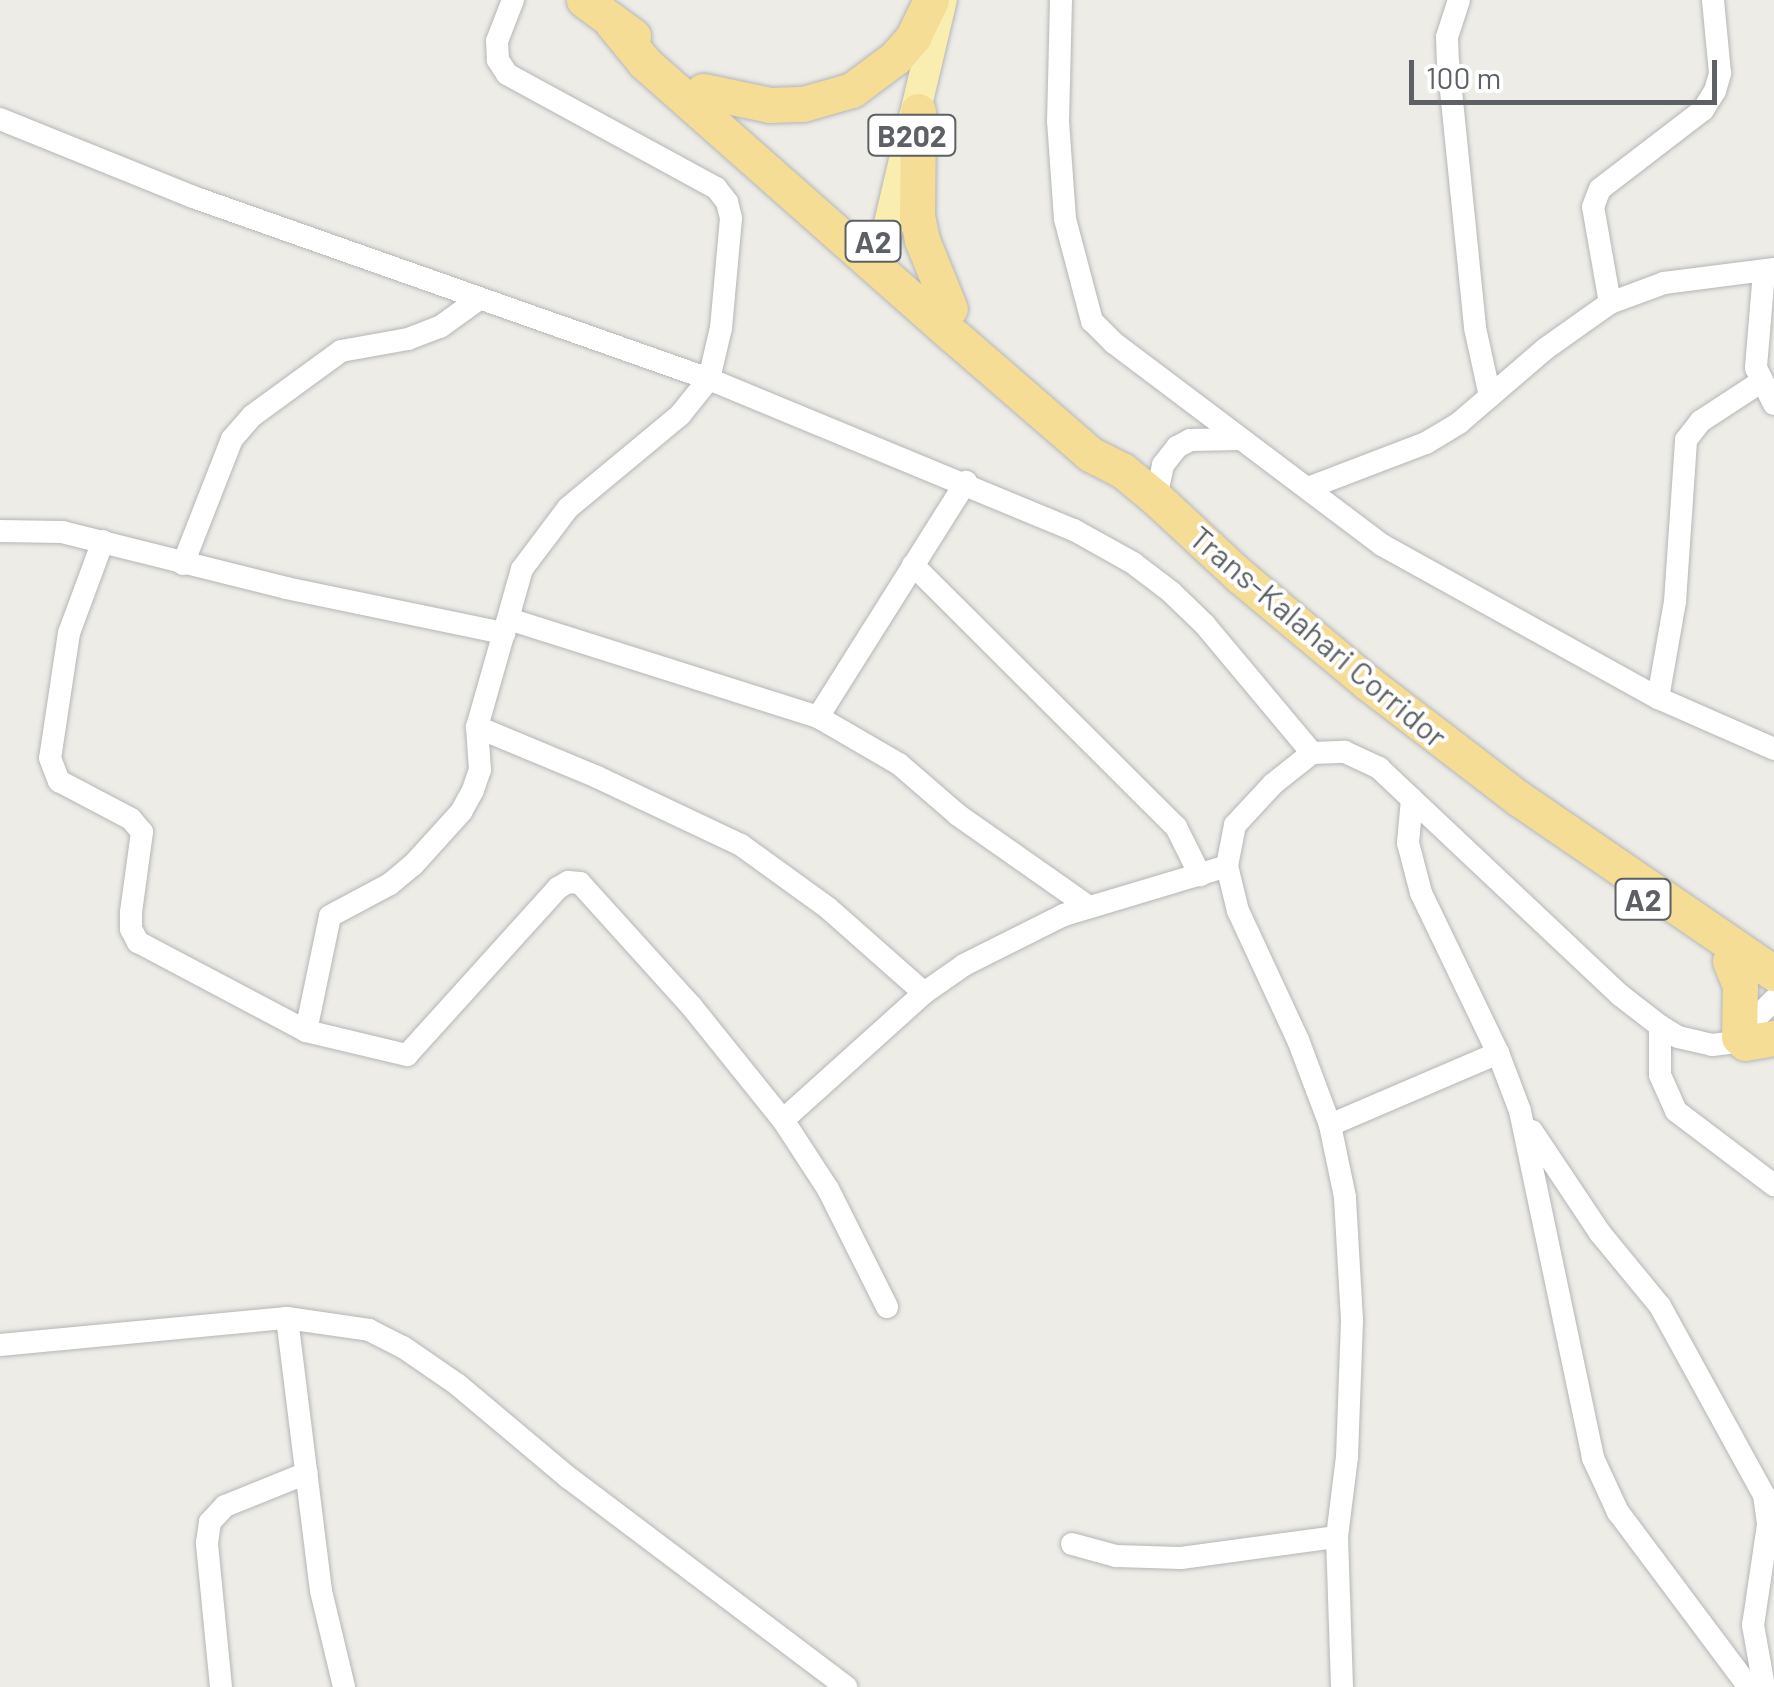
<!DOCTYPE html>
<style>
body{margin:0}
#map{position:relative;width:1774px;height:1687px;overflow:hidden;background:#eeece6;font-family:Barlow,sans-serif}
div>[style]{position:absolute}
.roads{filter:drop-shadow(0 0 2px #b3b6b9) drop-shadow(0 0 2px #b3b6b9)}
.minor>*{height:22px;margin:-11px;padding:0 11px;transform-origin:11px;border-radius:11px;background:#fff}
.major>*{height:30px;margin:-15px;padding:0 15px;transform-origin:15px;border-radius:15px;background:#f9edb0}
.highway>*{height:35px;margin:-17.5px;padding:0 17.5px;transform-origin:17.5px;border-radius:17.5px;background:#f5dd96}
span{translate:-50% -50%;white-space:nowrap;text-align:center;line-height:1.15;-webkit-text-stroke:8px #fff;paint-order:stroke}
.shield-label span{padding:2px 8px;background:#fff;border:2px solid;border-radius:8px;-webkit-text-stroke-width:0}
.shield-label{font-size:30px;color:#5d6165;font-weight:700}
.street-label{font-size:32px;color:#5d6165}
.scale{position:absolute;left:1409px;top:60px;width:308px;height:45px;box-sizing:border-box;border:5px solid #5d6165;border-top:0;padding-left:12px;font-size:30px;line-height:35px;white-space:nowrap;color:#5d6165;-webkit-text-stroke:8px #fff;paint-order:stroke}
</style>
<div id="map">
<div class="roads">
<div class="minor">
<i style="left:1061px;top:0;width:121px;rotate:91.4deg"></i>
<i style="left:1058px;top:121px;width:98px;rotate:85.9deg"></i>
<i style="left:1065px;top:219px;width:106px;rotate:75.2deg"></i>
<i style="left:1092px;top:321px;width:31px;rotate:45deg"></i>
<i style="left:1114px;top:343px;width:336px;rotate:37deg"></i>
<i style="left:1382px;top:545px;width:316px;rotate:29deg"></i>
<i style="left:1658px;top:698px;width:127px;rotate:23.7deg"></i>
<i style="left:1459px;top:0;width:39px;rotate:108deg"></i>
<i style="left:1447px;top:37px;width:24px;rotate:88deg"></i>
<i style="left:1448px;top:61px;width:268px;rotate:84.2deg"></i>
<i style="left:1475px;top:328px;width:70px;rotate:77.6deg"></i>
<i style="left:0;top:119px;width:208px;rotate:22deg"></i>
<i style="left:193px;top:197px;width:547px;rotate:19.43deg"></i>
<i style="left:709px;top:379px;width:395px;rotate:22.5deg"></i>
<i style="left:1074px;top:530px;width:68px;rotate:29.2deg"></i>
<i style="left:1133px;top:563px;width:48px;rotate:37.3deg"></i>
<i style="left:1171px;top:592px;width:47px;rotate:44.1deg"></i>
<i style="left:1205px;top:625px;width:167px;rotate:50.1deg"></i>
<i style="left:1764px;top:272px;width:96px;rotate:94.8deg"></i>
<i style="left:1756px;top:368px;width:40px;rotate:63.4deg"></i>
<i style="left:1610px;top:303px;width:97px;rotate:-100deg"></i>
<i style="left:1593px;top:207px;width:19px;rotate:-69deg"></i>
<i style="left:1600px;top:189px;width:130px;rotate:-37.5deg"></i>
<i style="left:1703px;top:110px;width:22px;rotate:-58deg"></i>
<i style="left:1715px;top:91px;width:19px;rotate:-74deg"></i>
<i style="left:1720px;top:73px;width:73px;rotate:-95.5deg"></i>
<i style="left:1308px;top:488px;width:126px;rotate:-20.9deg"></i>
<i style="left:1426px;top:443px;width:39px;rotate:-31deg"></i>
<i style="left:1459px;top:423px;width:113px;rotate:-40.7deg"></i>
<i style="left:1545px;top:349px;width:80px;rotate:-35.3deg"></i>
<i style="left:1610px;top:303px;width:58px;rotate:-20.3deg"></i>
<i style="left:1664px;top:283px;width:111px;rotate:-7.3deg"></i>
<i style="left:1156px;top:498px;width:34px;rotate:-78deg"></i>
<i style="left:1163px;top:465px;width:23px;rotate:-52deg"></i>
<i style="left:1177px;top:447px;width:15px;rotate:-28deg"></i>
<i style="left:1190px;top:440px;width:50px;rotate:-1.1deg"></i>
<i style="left:0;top:531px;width:62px;rotate:0.9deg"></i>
<i style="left:62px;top:532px;width:231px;rotate:14deg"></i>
<i style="left:286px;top:588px;width:223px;rotate:11.7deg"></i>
<i style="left:103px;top:541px;width:98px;rotate:110.3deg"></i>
<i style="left:69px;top:633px;width:126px;rotate:98.6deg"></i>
<i style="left:50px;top:758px;width:25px;rotate:69deg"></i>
<i style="left:59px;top:781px;width:81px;rotate:27.8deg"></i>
<i style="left:131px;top:819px;width:17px;rotate:50deg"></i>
<i style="left:142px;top:832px;width:81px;rotate:97.8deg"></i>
<i style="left:131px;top:912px;width:17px;rotate:90deg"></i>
<i style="left:131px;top:929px;width:15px;rotate:62deg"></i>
<i style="left:138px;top:942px;width:190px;rotate:27.9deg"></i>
<i style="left:306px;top:1031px;width:104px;rotate:13.4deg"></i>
<i style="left:407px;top:1055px;width:225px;rotate:-47.9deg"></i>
<i style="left:558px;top:888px;width:12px;rotate:-31deg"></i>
<i style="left:568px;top:882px;width:12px;rotate:5deg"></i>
<i style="left:580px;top:883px;width:167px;rotate:47.9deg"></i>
<i style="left:692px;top:1007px;width:145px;rotate:51.2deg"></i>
<i style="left:783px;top:1120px;width:82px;rotate:56.9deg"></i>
<i style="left:828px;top:1189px;width:132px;rotate:63.4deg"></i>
<i style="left:183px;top:564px;width:134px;rotate:-68.6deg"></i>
<i style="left:232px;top:439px;width:30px;rotate:-49deg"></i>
<i style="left:252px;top:416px;width:110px;rotate:-36.1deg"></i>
<i style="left:341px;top:351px;width:68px;rotate:-10.2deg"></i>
<i style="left:408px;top:339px;width:34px;rotate:-21deg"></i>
<i style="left:440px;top:327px;width:44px;rotate:-35.8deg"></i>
<i style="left:913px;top:565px;width:371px;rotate:44.9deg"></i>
<i style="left:1176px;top:827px;width:54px;rotate:63.4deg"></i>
<i style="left:509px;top:619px;width:324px;rotate:17.6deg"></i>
<i style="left:818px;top:717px;width:94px;rotate:30.1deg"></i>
<i style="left:899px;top:764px;width:78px;rotate:40.8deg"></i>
<i style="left:958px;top:815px;width:160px;rotate:35.1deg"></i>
<i style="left:1658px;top:698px;width:97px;rotate:-80deg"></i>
<i style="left:1675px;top:602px;width:162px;rotate:-86.1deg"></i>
<i style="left:1686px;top:440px;width:24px;rotate:-52deg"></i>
<i style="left:1701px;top:421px;width:69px;rotate:-33.2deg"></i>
<i style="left:818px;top:717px;width:278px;rotate:-57.8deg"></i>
<i style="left:477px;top:727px;width:130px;rotate:22.6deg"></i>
<i style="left:597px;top:777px;width:159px;rotate:25.3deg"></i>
<i style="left:741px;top:845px;width:107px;rotate:35.9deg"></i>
<i style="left:828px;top:908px;width:128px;rotate:41.5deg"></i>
<i style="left:1412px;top:799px;width:44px;rotate:95.2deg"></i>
<i style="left:1408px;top:843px;width:52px;rotate:75.4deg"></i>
<i style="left:1421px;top:893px;width:178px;rotate:64.3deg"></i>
<i style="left:1498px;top:1053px;width:62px;rotate:69.2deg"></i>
<i style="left:1520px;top:1111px;width:355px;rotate:78.1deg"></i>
<i style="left:1593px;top:1458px;width:60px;rotate:65.2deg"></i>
<i style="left:1618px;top:1512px;width:219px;rotate:53.2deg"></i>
<i style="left:1660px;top:1026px;width:49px;rotate:90deg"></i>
<i style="left:1660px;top:1075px;width:39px;rotate:66deg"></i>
<i style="left:1676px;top:1111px;width:123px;rotate:37.1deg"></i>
<i style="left:306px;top:1031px;width:117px;rotate:-78.2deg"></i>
<i style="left:330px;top:916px;width:68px;rotate:-28.1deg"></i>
<i style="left:390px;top:884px;width:30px;rotate:-40deg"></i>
<i style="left:413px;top:865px;width:72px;rotate:-47.8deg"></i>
<i style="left:461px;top:812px;width:25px;rotate:-61deg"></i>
<i style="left:473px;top:790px;width:21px;rotate:-71deg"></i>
<i style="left:480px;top:770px;width:43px;rotate:-94deg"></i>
<i style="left:477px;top:727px;width:164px;rotate:-74.1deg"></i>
<i style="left:522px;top:569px;width:76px;rotate:-53deg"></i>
<i style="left:568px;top:508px;width:146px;rotate:-39.7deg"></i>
<i style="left:680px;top:415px;width:46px;rotate:-51.1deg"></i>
<i style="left:709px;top:379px;width:52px;rotate:-76.8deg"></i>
<i style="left:721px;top:328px;width:110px;rotate:-84.8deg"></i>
<i style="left:731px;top:218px;width:16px;rotate:-104deg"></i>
<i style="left:727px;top:202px;width:18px;rotate:-128deg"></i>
<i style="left:716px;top:188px;width:238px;rotate:-151.4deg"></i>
<i style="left:507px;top:74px;width:17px;rotate:-123deg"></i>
<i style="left:498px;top:60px;width:19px;rotate:-93deg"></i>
<i style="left:497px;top:41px;width:44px;rotate:-68.7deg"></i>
<i style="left:1735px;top:1039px;width:55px;rotate:-45deg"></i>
<i style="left:783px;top:1120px;width:190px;rotate:-42deg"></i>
<i style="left:924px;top:993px;width:49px;rotate:-35deg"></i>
<i style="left:964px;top:965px;width:112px;rotate:-26.6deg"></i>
<i style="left:1064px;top:915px;width:170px;rotate:-16.7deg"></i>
<i style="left:1330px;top:1125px;width:183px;rotate:-23.2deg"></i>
<i style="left:1532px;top:1131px;width:123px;rotate:56.3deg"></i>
<i style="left:1600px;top:1233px;width:94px;rotate:50.6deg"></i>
<i style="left:1660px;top:1306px;width:216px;rotate:61.2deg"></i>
<i style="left:1764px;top:1495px;width:30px;rotate:82deg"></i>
<i style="left:1768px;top:1525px;width:101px;rotate:98.5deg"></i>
<i style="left:1753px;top:1625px;width:63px;rotate:79.9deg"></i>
<i style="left:287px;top:1318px;width:275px;rotate:82.9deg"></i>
<i style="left:321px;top:1591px;width:99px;rotate:76.5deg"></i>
<i style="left:0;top:1345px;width:288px;rotate:-5.4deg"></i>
<i style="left:287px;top:1318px;width:83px;rotate:8.3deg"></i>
<i style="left:369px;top:1330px;width:38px;rotate:27deg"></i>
<i style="left:403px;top:1347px;width:67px;rotate:34.6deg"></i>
<i style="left:458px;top:1385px;width:145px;rotate:40deg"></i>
<i style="left:569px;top:1478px;width:347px;rotate:37deg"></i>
<i style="left:1072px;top:1544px;width:46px;rotate:15.3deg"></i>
<i style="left:1116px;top:1556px;width:65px;rotate:1.8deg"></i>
<i style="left:1181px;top:1558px;width:157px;rotate:-7.7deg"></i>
<i style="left:221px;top:1687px;width:145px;rotate:-95.6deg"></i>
<i style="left:207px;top:1543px;width:21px;rotate:-82deg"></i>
<i style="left:210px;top:1522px;width:22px;rotate:-47deg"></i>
<i style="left:225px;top:1506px;width:88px;rotate:-21.9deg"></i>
<i style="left:1342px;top:1687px;width:150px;rotate:-91.9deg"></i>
<i style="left:1337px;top:1537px;width:81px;rotate:-82.9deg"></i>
<i style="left:1347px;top:1457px;width:137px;rotate:-87.9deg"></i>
<i style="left:1352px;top:1320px;width:123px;rotate:-93.3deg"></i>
<i style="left:1345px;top:1197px;width:74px;rotate:-101.8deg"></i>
<i style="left:1330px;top:1125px;width:91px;rotate:-110.6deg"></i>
<i style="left:1298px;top:1040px;width:142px;rotate:-114.9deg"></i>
<i style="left:1238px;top:911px;width:46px;rotate:-103.7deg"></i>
<i style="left:1227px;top:866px;width:42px;rotate:-79deg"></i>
<i style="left:1235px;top:825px;width:56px;rotate:-47.2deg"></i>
<i style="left:1273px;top:784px;width:50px;rotate:-38.5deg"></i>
<i style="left:1312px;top:753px;width:33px;rotate:-2deg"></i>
<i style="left:1345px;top:752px;width:38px;rotate:25deg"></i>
<i style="left:1379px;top:768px;width:331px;rotate:43.3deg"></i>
<i style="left:1620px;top:995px;width:51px;rotate:37.8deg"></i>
<i style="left:1660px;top:1026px;width:21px;rotate:31deg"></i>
<i style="left:1678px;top:1037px;width:35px;rotate:13deg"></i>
<i style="left:1712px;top:1045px;width:41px;rotate:-7deg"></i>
</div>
<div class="major">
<i style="left:878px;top:270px;width:277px;rotate:-76.7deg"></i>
</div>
<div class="highway">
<i style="left:584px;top:0;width:61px;rotate:36.3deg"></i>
<i style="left:613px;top:24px;width:50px;rotate:50.6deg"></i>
<i style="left:645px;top:63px;width:412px;rotate:41.5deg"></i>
<i style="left:954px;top:336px;width:180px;rotate:40.9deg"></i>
<i style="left:1090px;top:454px;width:36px;rotate:27deg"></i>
<i style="left:1122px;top:470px;width:44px;rotate:39.5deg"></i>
<i style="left:1156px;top:498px;width:115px;rotate:42.9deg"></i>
<i style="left:1240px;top:576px;width:167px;rotate:39.9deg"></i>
<i style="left:1368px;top:683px;width:189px;rotate:37.5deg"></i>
<i style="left:1518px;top:798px;width:310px;rotate:34.4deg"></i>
<i style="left:703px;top:91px;width:68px;rotate:11.8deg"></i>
<i style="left:770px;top:105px;width:33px;rotate:-2deg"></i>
<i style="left:803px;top:104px;width:51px;rotate:-15.9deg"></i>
<i style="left:852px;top:90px;width:54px;rotate:-36.7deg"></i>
<i style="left:895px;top:58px;width:28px;rotate:-49deg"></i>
<i style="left:913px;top:37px;width:41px;rotate:-64.1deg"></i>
<i style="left:918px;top:111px;width:105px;rotate:90.5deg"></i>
<i style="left:917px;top:216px;width:25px;rotate:78deg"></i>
<i style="left:922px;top:240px;width:74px;rotate:67.9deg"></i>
<i style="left:1730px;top:961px;width:27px;rotate:68deg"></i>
<i style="left:1740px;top:986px;width:51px;rotate:91.1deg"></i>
<i style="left:1745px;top:1043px;width:29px;rotate:-10deg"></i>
</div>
</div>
<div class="shield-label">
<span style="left:912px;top:135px">B202</span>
<span style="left:873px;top:241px">A2</span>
<span style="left:1643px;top:899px">A2</span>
</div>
<div class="street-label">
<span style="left:1319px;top:636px;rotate:40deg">Trans-Kalahari Corridor</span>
</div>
<div class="scale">100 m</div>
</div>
